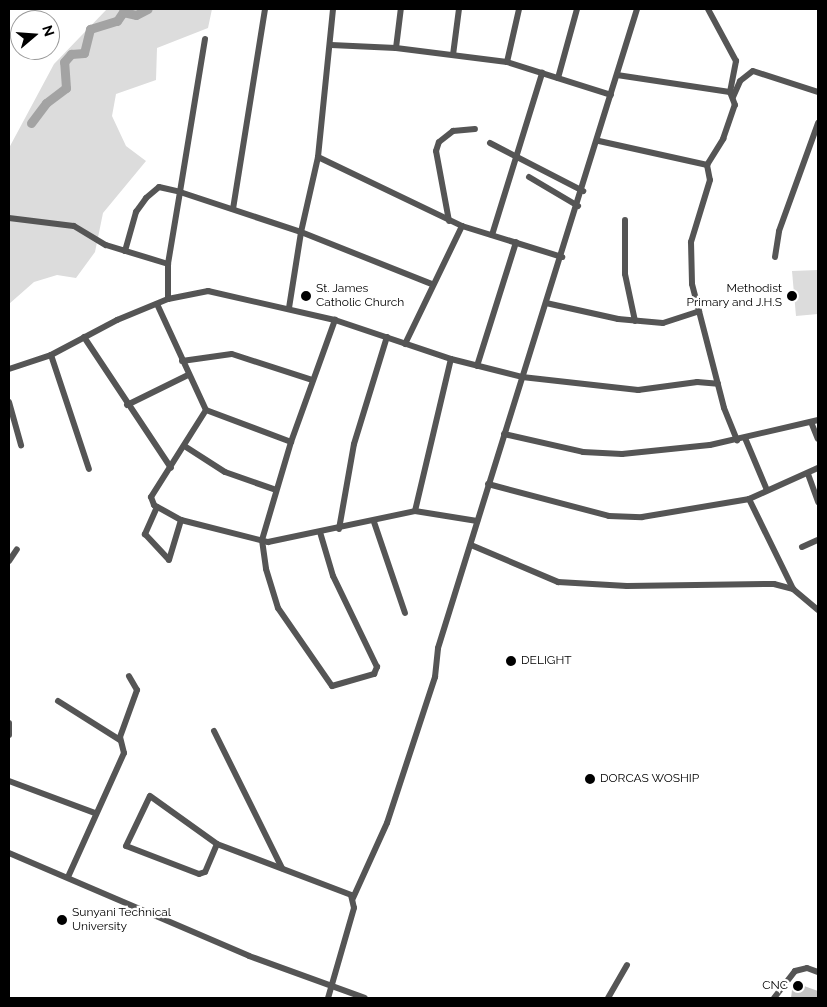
<!DOCTYPE html>
<style>
body{margin:0}
#map{position:relative;width:827px;height:1007px;overflow:hidden;background:#fff;font-family:Raleway,sans-serif}
div>[style]{position:absolute}
.green>*{inset:0;background:#dcdcdc}
.river>*{height:9px;margin:-4.5px;padding:0 4.5px;transform-origin:4.5px;border-radius:4.5px;background:#a3a3a3}
.building>*{inset:0;background:#c4c4c4}
.street>*{height:6px;margin:-3px;padding:0 3px;transform-origin:3px;border-radius:3px;background:#555}
.dots>*{width:14px;height:14px;translate:-50% -50%;box-sizing:border-box;border:2px solid #fff;border-radius:50%}
span{translate:-50% -50%;white-space:nowrap;text-align:center;line-height:1.15;-webkit-text-stroke:4.5px #fff;paint-order:stroke}
.poi-label{font-size:12px;color:#000}
.left{translate:0 -50%;text-align:left}
.right{translate:-100% -50%;text-align:right}
.frame{position:absolute;inset:0;border:10px solid #000;pointer-events:none}
.north{position:absolute;left:10px;top:10px;width:50px;height:50px;box-sizing:border-box;background:#fff;border:1px solid #999;border-radius:50%;rotate:72deg;font-size:14px;font-weight:700;line-height:20px;text-align:center;color:#000}
.north::after{content:'';display:block;margin:auto;width:18px;height:22px;background:#000;clip-path:polygon(50% 0,100% 100%,50% 72%,0 100%)}
</style>
<div id="map">
<div class="green">
<i style="clip-path:polygon(107px 9px,212px 9px,208px 28px,157px 48px,156px 80px,116px 94px,112px 116px,126px 146px,146px 161px,103px 213px,95px 252px,76px 278px,57px 275px,34px 282px,9px 304px,9px 148px,54px 64px)"></i>
<i style="clip-path:polygon(818px 270px,818px 314px,796px 316px,792px 271px)"></i>
</div>
<div class="river">
<i style="left:31px;top:123px;width:25px;rotate:-53deg"></i>
<i style="left:46px;top:103px;width:25px;rotate:-37deg"></i>
<i style="left:66px;top:88px;width:26px;rotate:-94deg"></i>
<i style="left:64px;top:62px;width:11px;rotate:-49deg"></i>
<i style="left:71px;top:54px;width:13px;rotate:-4deg"></i>
<i style="left:84px;top:53px;width:25px;rotate:-76deg"></i>
<i style="left:90px;top:29px;width:28px;rotate:-17deg"></i>
<i style="left:117px;top:21px;width:11px;rotate:-56deg"></i>
<i style="left:123px;top:12px;width:13px;rotate:13deg"></i>
<i style="left:136px;top:15px;width:13px;rotate:-27deg"></i>
</div>
<div class="building">
<i style="clip-path:polygon(793px 982px,818px 991px,818px 998px,791px 998px)"></i>
</div>
<div class="street">
<i style="left:205px;top:39px;width:155px;rotate:99.3deg"></i>
<i style="left:180px;top:192px;width:127px;rotate:18.3deg"></i>
<i style="left:301px;top:232px;width:77px;rotate:-77.2deg"></i>
<i style="left:318px;top:157px;width:149px;rotate:-84.2deg"></i>
<i style="left:331px;top:45px;width:65px;rotate:2.6deg"></i>
<i style="left:396px;top:48px;width:39px;rotate:-83deg"></i>
<i style="left:396px;top:48px;width:112px;rotate:7.2deg"></i>
<i style="left:507px;top:62px;width:109px;rotate:17.6deg"></i>
<i style="left:453px;top:55px;width:46px;rotate:-82.6deg"></i>
<i style="left:507px;top:62px;width:54px;rotate:-77.2deg"></i>
<i style="left:617px;top:75px;width:114px;rotate:8.6deg"></i>
<i style="left:558px;top:78px;width:72px;rotate:-74.6deg"></i>
<i style="left:733px;top:97px;width:17px;rotate:-66deg"></i>
<i style="left:740px;top:81px;width:16px;rotate:-38deg"></i>
<i style="left:753px;top:71px;width:68px;rotate:17.9deg"></i>
<i style="left:599px;top:141px;width:111px;rotate:12.5deg"></i>
<i style="left:707px;top:165px;width:15px;rotate:79deg"></i>
<i style="left:710px;top:180px;width:65px;rotate:107deg"></i>
<i style="left:691px;top:242px;width:42px;rotate:88.6deg"></i>
<i style="left:692px;top:284px;width:128px;rotate:75.5deg"></i>
<i style="left:724px;top:408px;width:35px;rotate:68deg"></i>
<i style="left:490px;top:143px;width:105px;rotate:27.3deg"></i>
<i style="left:318px;top:157px;width:160px;rotate:25.6deg"></i>
<i style="left:707px;top:165px;width:31px;rotate:-58deg"></i>
<i style="left:723px;top:139px;width:36px;rotate:-71deg"></i>
<i style="left:735px;top:105px;width:14px;rotate:-111deg"></i>
<i style="left:730px;top:92px;width:32px;rotate:-79deg"></i>
<i style="left:736px;top:61px;width:59px;rotate:-118.3deg"></i>
<i style="left:529px;top:177px;width:57px;rotate:30.6deg"></i>
<i style="left:233px;top:209px;width:203px;rotate:-80.9deg"></i>
<i style="left:9px;top:218px;width:65px;rotate:7deg"></i>
<i style="left:74px;top:226px;width:37px;rotate:31deg"></i>
<i style="left:106px;top:245px;width:65px;rotate:17deg"></i>
<i style="left:625px;top:220px;width:54px;rotate:90deg"></i>
<i style="left:625px;top:274px;width:48px;rotate:78deg"></i>
<i style="left:449px;top:221px;width:71px;rotate:-100.5deg"></i>
<i style="left:436px;top:151px;width:9px;rotate:-72deg"></i>
<i style="left:439px;top:142px;width:18px;rotate:-38deg"></i>
<i style="left:453px;top:131px;width:22px;rotate:-5deg"></i>
<i style="left:492px;top:235px;width:170px;rotate:-72.8deg"></i>
<i style="left:125px;top:251px;width:41px;rotate:-74.2deg"></i>
<i style="left:136px;top:212px;width:17px;rotate:-54deg"></i>
<i style="left:146px;top:198px;width:17px;rotate:-40deg"></i>
<i style="left:159px;top:187px;width:22px;rotate:13deg"></i>
<i style="left:180px;top:192px;width:73px;rotate:99.5deg"></i>
<i style="left:168px;top:264px;width:35px;rotate:90deg"></i>
<i style="left:775px;top:257px;width:26px;rotate:-81deg"></i>
<i style="left:779px;top:231px;width:115px;rotate:-70.1deg"></i>
<i style="left:546px;top:303px;width:74px;rotate:12.5deg"></i>
<i style="left:618px;top:319px;width:45px;rotate:5.1deg"></i>
<i style="left:663px;top:323px;width:38px;rotate:-18deg"></i>
<i style="left:157px;top:304px;width:117px;rotate:65.2deg"></i>
<i style="left:206px;top:410px;width:91px;rotate:20.6deg"></i>
<i style="left:291px;top:442px;width:102px;rotate:106.5deg"></i>
<i style="left:262px;top:540px;width:29px;rotate:82deg"></i>
<i style="left:266px;top:569px;width:41px;rotate:72.9deg"></i>
<i style="left:278px;top:608px;width:95px;rotate:55.3deg"></i>
<i style="left:332px;top:686px;width:44px;rotate:-15.9deg"></i>
<i style="left:374px;top:674px;width:8px;rotate:-67deg"></i>
<i style="left:377px;top:667px;width:101px;rotate:-115.8deg"></i>
<i style="left:333px;top:576px;width:46px;rotate:-106.5deg"></i>
<i style="left:289px;top:308px;width:77px;rotate:-81deg"></i>
<i style="left:301px;top:232px;width:141px;rotate:21.7deg"></i>
<i style="left:84px;top:337px;width:157px;rotate:56.4deg"></i>
<i style="left:405px;top:344px;width:131px;rotate:-64.2deg"></i>
<i style="left:462px;top:226px;width:105px;rotate:17.2deg"></i>
<i style="left:51px;top:355px;width:120px;rotate:71.6deg"></i>
<i style="left:182px;top:361px;width:50px;rotate:-8deg"></i>
<i style="left:232px;top:354px;width:84px;rotate:18deg"></i>
<i style="left:477px;top:366px;width:130px;rotate:-72.5deg"></i>
<i style="left:9px;top:369px;width:44px;rotate:-18.4deg"></i>
<i style="left:51px;top:355px;width:75px;rotate:-27.9deg"></i>
<i style="left:117px;top:320px;width:55px;rotate:-22.4deg"></i>
<i style="left:168px;top:299px;width:41px;rotate:-11.3deg"></i>
<i style="left:208px;top:291px;width:130px;rotate:12.9deg"></i>
<i style="left:335px;top:320px;width:122px;rotate:18.6deg"></i>
<i style="left:451px;top:359px;width:73px;rotate:14.2deg"></i>
<i style="left:522px;top:377px;width:117px;rotate:6.4deg"></i>
<i style="left:638px;top:390px;width:60px;rotate:-7.7deg"></i>
<i style="left:697px;top:382px;width:21px;rotate:5deg"></i>
<i style="left:9px;top:402px;width:45px;rotate:74.4deg"></i>
<i style="left:127px;top:405px;width:68px;rotate:-26.2deg"></i>
<i style="left:206px;top:410px;width:103px;rotate:122.3deg"></i>
<i style="left:151px;top:497px;width:9px;rotate:69deg"></i>
<i style="left:154px;top:505px;width:31px;rotate:29deg"></i>
<i style="left:181px;top:520px;width:90px;rotate:14.2deg"></i>
<i style="left:268px;top:542px;width:150px;rotate:-11.9deg"></i>
<i style="left:415px;top:511px;width:63px;rotate:9.2deg"></i>
<i style="left:811px;top:422px;width:18px;rotate:68deg"></i>
<i style="left:504px;top:434px;width:81px;rotate:12.8deg"></i>
<i style="left:583px;top:452px;width:39px;rotate:3deg"></i>
<i style="left:622px;top:454px;width:88px;rotate:-5.8deg"></i>
<i style="left:710px;top:445px;width:111px;rotate:-13deg"></i>
<i style="left:745px;top:438px;width:56px;rotate:67.1deg"></i>
<i style="left:291px;top:442px;width:130px;rotate:-70.2deg"></i>
<i style="left:186px;top:447px;width:46px;rotate:32.7deg"></i>
<i style="left:225px;top:472px;width:54px;rotate:19.4deg"></i>
<i style="left:808px;top:474px;width:30px;rotate:70deg"></i>
<i style="left:488px;top:484px;width:125px;rotate:14.8deg"></i>
<i style="left:609px;top:516px;width:33px;rotate:2deg"></i>
<i style="left:642px;top:517px;width:109px;rotate:-9.5deg"></i>
<i style="left:749px;top:499px;width:76px;rotate:-24.2deg"></i>
<i style="left:749px;top:499px;width:100px;rotate:63.9deg"></i>
<i style="left:157px;top:507px;width:30px;rotate:114deg"></i>
<i style="left:145px;top:534px;width:35px;rotate:47deg"></i>
<i style="left:415px;top:511px;width:156px;rotate:-76.7deg"></i>
<i style="left:374px;top:522px;width:96px;rotate:71.2deg"></i>
<i style="left:339px;top:529px;width:86px;rotate:-80deg"></i>
<i style="left:354px;top:444px;width:112px;rotate:-72.9deg"></i>
<i style="left:471px;top:545px;width:95px;rotate:23deg"></i>
<i style="left:558px;top:582px;width:69px;rotate:3.3deg"></i>
<i style="left:627px;top:586px;width:147px;rotate:-0.8deg"></i>
<i style="left:774px;top:584px;width:20px;rotate:15deg"></i>
<i style="left:793px;top:589px;width:33px;rotate:40deg"></i>
<i style="left:802px;top:547px;width:17px;rotate:-24deg"></i>
<i style="left:169px;top:560px;width:42px;rotate:-73.3deg"></i>
<i style="left:9px;top:561px;width:14px;rotate:-56deg"></i>
<i style="left:58px;top:701px;width:73px;rotate:32.2deg"></i>
<i style="left:9px;top:723px;width:12px;rotate:90deg"></i>
<i style="left:214px;top:731px;width:153px;rotate:63.6deg"></i>
<i style="left:9px;top:781px;width:92px;rotate:20.4deg"></i>
<i style="left:217px;top:844px;width:30px;rotate:113deg"></i>
<i style="left:205px;top:872px;width:6px;rotate:162deg"></i>
<i style="left:199px;top:874px;width:78px;rotate:-159deg"></i>
<i style="left:126px;top:846px;width:55px;rotate:-64.4deg"></i>
<i style="left:150px;top:796px;width:82px;rotate:35.6deg"></i>
<i style="left:217px;top:844px;width:143px;rotate:20.8deg"></i>
<i style="left:351px;top:895px;width:13px;rotate:77deg"></i>
<i style="left:354px;top:908px;width:94px;rotate:106.1deg"></i>
<i style="left:9px;top:853px;width:261px;rotate:23.2deg"></i>
<i style="left:249px;top:956px;width:123px;rotate:19.9deg"></i>
<i style="left:68px;top:877px;width:136px;rotate:-65.7deg"></i>
<i style="left:124px;top:753px;width:16px;rotate:-104deg"></i>
<i style="left:120px;top:737px;width:50px;rotate:-70.1deg"></i>
<i style="left:137px;top:690px;width:16px;rotate:-120deg"></i>
<i style="left:353px;top:898px;width:82px;rotate:-65.6deg"></i>
<i style="left:387px;top:823px;width:154px;rotate:-71.8deg"></i>
<i style="left:435px;top:677px;width:29px;rotate:-84deg"></i>
<i style="left:438px;top:648px;width:669px;rotate:-72.7deg"></i>
<i style="left:608px;top:998px;width:38px;rotate:-60deg"></i>
<i style="left:774px;top:998px;width:34px;rotate:-52deg"></i>
<i style="left:795px;top:971px;width:12px;rotate:-14deg"></i>
<i style="left:807px;top:968px;width:12px;rotate:20deg"></i>
</div>
<div class="dots">
<i style="left:306px;top:296px;background:#000"></i>
<i style="left:792px;top:296px;background:#000"></i>
<i style="left:511px;top:661px;background:#000"></i>
<i style="left:590px;top:779px;background:#000"></i>
<i style="left:62px;top:920px;background:#000"></i>
<i style="left:798px;top:986px;background:#000"></i>
</div>
<div class="poi-label">
<span class="left" style="left:316px;top:296px">St. James<br>Catholic Church</span>
<span class="right" style="left:782px;top:296px">Methodist<br>Primary and J.H.S</span>
<span class="left" style="left:521px;top:661px">DELIGHT</span>
<span class="left" style="left:600px;top:779px">DORCAS WOSHIP</span>
<span class="left" style="left:72px;top:920px">Sunyani Technical<br>University</span>
<span class="right" style="left:788px;top:986px">CNC</span>
</div>
<div class="frame"></div>
<div class="north">N</div>
</div>
